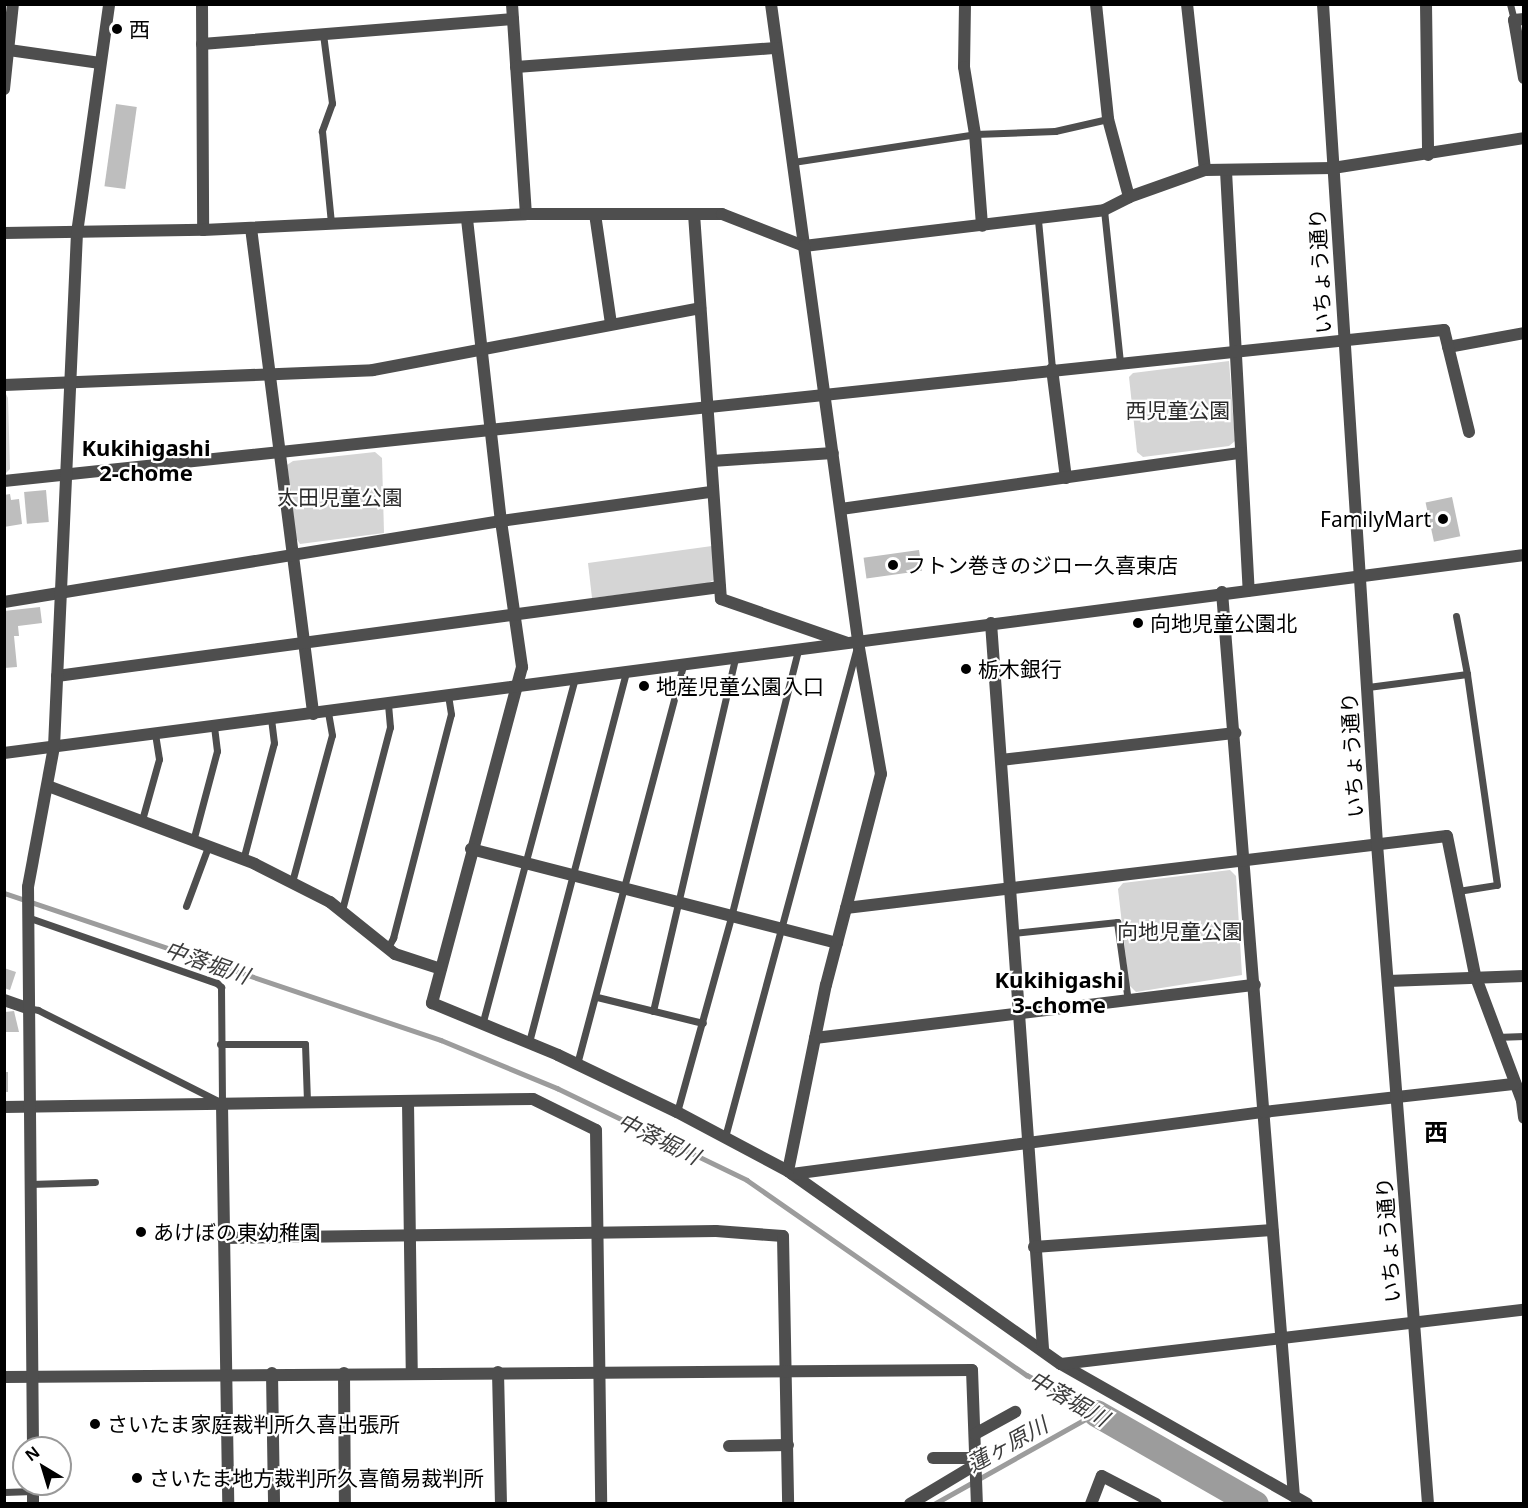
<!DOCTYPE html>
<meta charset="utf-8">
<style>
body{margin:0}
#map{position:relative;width:1528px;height:1508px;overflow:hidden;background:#fff;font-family:"Noto Sans","Noto Sans JP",sans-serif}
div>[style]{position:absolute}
.green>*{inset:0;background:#d5d5d5}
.stream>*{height:4.5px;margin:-2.25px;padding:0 2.25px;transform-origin:2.25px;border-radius:2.25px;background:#9c9c9c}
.river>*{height:27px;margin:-13.5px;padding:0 13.5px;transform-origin:13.5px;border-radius:13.5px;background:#9c9c9c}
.building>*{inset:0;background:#bebebe;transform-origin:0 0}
.service>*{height:7px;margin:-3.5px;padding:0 3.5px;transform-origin:3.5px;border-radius:3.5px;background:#4e4e4e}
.minor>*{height:12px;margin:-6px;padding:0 6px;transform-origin:6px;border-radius:6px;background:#4e4e4e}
.tertiary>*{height:12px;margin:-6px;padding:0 6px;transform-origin:6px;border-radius:6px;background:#4e4e4e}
.dots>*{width:16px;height:16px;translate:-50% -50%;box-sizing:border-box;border:3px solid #fff;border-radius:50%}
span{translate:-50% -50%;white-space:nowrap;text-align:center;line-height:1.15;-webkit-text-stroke:4.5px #fff;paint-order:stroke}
.poi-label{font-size:21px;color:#000}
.left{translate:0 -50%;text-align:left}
.right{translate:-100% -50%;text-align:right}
.street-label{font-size:21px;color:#000}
.park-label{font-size:21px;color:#2c2c2c}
.neighbourhood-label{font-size:22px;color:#000;font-weight:700}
.water-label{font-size:22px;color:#3d3d3d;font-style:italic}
.quarter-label{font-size:24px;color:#000;font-weight:700}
.frame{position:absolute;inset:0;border:6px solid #000;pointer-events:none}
.north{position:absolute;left:12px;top:1436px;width:60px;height:60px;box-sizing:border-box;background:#fff;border:2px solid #999;border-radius:50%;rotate:322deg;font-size:16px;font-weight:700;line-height:24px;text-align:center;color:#000}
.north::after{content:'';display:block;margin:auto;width:21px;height:27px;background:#000;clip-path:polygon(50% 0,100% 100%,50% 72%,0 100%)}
</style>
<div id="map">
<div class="green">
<i style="clip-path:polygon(1229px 361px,1235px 441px,1229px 446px,1143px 457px,1137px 452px,1129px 377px,1133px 373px)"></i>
<i style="clip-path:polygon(5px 392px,8px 398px,10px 469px,5px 474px)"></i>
<i style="clip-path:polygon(375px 452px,382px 458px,384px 533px,300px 544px,296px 538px,287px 465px,293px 461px)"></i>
<i style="clip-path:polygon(712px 546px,714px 580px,706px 584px,592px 598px,588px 563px)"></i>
<i style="clip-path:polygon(1230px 870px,1236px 876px,1242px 975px,1136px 992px,1129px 985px,1118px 889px,1123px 883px)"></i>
</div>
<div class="stream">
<i style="left:4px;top:893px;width:461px;rotate:18.6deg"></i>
<i style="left:441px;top:1040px;width:126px;rotate:22.5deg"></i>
<i style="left:557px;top:1088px;width:211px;rotate:25.8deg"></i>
<i style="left:747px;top:1180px;width:341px;rotate:34.9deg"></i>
<i style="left:1027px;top:1375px;width:79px;rotate:28.8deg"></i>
<i style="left:934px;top:1504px;width:186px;rotate:-29.3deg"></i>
</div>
<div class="river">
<i style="left:1096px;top:1413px;width:183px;rotate:29.8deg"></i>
</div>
<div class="building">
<i style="left:116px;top:104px;width:21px;height:83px;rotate:8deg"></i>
<i style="left:46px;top:490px;width:32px;height:22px;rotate:85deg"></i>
<i style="clip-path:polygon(10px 494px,11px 500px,19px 499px,22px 524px,4px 527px,4px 495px)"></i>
<i style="left:1452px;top:497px;width:40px;height:27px;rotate:78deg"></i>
<i style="left:919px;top:550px;width:21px;height:56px;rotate:82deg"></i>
<i style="clip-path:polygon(40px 607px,42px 623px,18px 626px,19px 636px,14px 636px,17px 667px,4px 668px,4px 611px)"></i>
<i style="clip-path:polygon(4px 968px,16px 972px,10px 990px,4px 988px)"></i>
<i style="clip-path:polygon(14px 1011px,19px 1032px,5px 1032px,5px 1012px)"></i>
<i style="left:4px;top:1072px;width:4px;height:20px"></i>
</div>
<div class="service">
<i style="left:1510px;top:4px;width:16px;rotate:76deg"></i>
<i style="left:323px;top:34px;width:70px;rotate:82.6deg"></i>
<i style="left:332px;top:103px;width:30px;rotate:110deg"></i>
<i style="left:322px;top:131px;width:92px;rotate:84.4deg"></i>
<i style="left:793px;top:162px;width:184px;rotate:-8.7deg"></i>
<i style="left:975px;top:134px;width:80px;rotate:-2.1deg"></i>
<i style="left:1055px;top:131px;width:54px;rotate:-12.8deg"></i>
<i style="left:1104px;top:210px;width:153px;rotate:84deg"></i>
<i style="left:1038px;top:220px;width:150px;rotate:84.6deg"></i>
<i style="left:1368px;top:687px;width:100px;rotate:-7.5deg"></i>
<i style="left:1467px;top:674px;width:59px;rotate:-100.7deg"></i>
<i style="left:142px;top:820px;width:63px;rotate:-74.4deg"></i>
<i style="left:159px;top:759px;width:25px;rotate:-99deg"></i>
<i style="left:193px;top:841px;width:93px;rotate:-75.1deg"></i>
<i style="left:217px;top:751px;width:24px;rotate:-97deg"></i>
<i style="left:243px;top:860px;width:121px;rotate:-75.2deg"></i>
<i style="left:274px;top:743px;width:24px;rotate:-97deg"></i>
<i style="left:292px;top:882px;width:152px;rotate:-74.8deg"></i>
<i style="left:332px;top:735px;width:23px;rotate:-100deg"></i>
<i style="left:1458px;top:891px;width:39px;rotate:-9deg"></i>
<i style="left:1497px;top:885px;width:213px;rotate:-98.1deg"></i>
<i style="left:186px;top:906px;width:63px;rotate:-69.6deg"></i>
<i style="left:342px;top:910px;width:189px;rotate:-75.3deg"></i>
<i style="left:390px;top:727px;width:24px;rotate:-95deg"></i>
<i style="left:27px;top:917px;width:201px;rotate:19.2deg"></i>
<i style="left:217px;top:983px;width:6px;rotate:45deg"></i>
<i style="left:221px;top:987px;width:117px;rotate:89.5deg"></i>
<i style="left:1013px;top:933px;width:105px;rotate:-6deg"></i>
<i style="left:1117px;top:922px;width:80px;rotate:82.1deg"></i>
<i style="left:387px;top:949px;width:13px;rotate:-61deg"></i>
<i style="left:393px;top:938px;width:231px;rotate:-75.5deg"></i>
<i style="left:451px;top:714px;width:18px;rotate:-99deg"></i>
<i style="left:597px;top:997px;width:109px;rotate:13.8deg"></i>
<i style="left:27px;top:1008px;width:11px;rotate:10deg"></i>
<i style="left:38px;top:1010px;width:202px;rotate:26.8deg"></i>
<i style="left:653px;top:1011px;width:362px;rotate:-76.9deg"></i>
<i style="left:482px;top:1025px;width:358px;rotate:-75deg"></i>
<i style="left:1496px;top:1037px;width:28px;rotate:-2deg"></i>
<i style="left:529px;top:1042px;width:383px;rotate:-75.3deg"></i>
<i style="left:220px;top:1044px;width:85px"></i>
<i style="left:305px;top:1044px;width:58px;rotate:88deg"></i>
<i style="left:577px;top:1064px;width:413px;rotate:-75.1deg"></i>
<i style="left:677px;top:1112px;width:202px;rotate:-74.5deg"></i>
<i style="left:731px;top:917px;width:275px;rotate:-75.9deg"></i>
<i style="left:725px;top:1137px;width:507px;rotate:-74.92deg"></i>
<i style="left:30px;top:1184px;width:65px;rotate:-1.8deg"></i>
<i style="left:4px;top:1492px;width:29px;rotate:-2deg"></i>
</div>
<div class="minor">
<i style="left:202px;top:4px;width:226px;rotate:89.7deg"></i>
<i style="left:512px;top:4px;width:210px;rotate:86.2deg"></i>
<i style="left:771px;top:4px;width:244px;rotate:82.2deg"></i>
<i style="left:965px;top:4px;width:63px;rotate:90.9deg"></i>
<i style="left:964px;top:67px;width:68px;rotate:80.7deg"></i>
<i style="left:975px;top:134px;width:92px;rotate:85.6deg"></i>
<i style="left:1096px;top:4px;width:116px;rotate:84deg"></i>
<i style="left:1108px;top:119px;width:81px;rotate:74.9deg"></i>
<i style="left:1187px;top:4px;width:167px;rotate:83.8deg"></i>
<i style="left:1426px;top:4px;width:151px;rotate:89.2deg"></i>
<i style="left:1524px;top:19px;width:10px;rotate:174deg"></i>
<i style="left:1514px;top:20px;width:59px;rotate:80.2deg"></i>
<i style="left:202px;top:44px;width:312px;rotate:-4.6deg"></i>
<i style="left:9px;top:50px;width:92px;rotate:8.1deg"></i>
<i style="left:516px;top:67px;width:261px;rotate:-4.2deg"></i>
<i style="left:4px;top:89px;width:85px;rotate:-84deg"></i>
<i style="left:1226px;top:171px;width:420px;rotate:86.9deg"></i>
<i style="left:595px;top:214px;width:111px;rotate:81.7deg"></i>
<i style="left:694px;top:214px;width:386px;rotate:86deg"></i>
<i style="left:721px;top:599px;width:133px;rotate:19.2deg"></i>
<i style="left:467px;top:219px;width:304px;rotate:83.6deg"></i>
<i style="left:501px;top:521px;width:148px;rotate:81.8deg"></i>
<i style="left:522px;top:667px;width:348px;rotate:105deg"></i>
<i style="left:432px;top:1003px;width:136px;rotate:22.4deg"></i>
<i style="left:558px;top:1055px;width:132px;rotate:25.6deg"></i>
<i style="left:677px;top:1112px;width:126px;rotate:28deg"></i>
<i style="left:788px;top:1171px;width:334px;rotate:35.3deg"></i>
<i style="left:1061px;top:1364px;width:283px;rotate:29.6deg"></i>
<i style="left:251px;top:228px;width:490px;rotate:82.7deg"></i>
<i style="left:4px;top:233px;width:199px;rotate:-0.9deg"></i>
<i style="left:203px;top:230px;width:323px;rotate:-2.8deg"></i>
<i style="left:526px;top:214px;width:196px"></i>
<i style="left:722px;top:214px;width:88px;rotate:21.3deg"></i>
<i style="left:804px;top:246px;width:302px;rotate:-6.8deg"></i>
<i style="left:1104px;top:210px;width:28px;rotate:-27deg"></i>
<i style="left:1129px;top:197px;width:81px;rotate:-19.6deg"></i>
<i style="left:1205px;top:170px;width:128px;rotate:-0.9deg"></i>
<i style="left:1333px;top:168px;width:193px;rotate:-8.9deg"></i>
<i style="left:1448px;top:347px;width:77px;rotate:-10.4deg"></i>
<i style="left:1052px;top:369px;width:110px;rotate:82.7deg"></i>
<i style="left:4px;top:385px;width:369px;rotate:-2.3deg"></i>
<i style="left:373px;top:370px;width:333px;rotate:-10.7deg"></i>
<i style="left:712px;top:461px;width:121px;rotate:-3.8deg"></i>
<i style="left:4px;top:481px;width:1448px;rotate:-5.99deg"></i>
<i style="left:1444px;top:330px;width:105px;rotate:76.2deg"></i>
<i style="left:841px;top:509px;width:403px;rotate:-8deg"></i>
<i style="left:1222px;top:592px;width:907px;rotate:85.45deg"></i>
<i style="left:4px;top:602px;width:504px;rotate:-9.26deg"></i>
<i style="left:501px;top:521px;width:212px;rotate:-7.9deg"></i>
<i style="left:991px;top:623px;width:728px;rotate:85.9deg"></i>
<i style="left:57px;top:676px;width:669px;rotate:-7.65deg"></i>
<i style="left:1001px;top:760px;width:236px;rotate:-6.6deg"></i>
<i style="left:48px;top:786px;width:221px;rotate:20.6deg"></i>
<i style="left:255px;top:864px;width:84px;rotate:26.9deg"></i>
<i style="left:330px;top:902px;width:83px;rotate:38.7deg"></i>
<i style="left:395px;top:954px;width:48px;rotate:18.1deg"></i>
<i style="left:471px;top:849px;width:378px;rotate:14.4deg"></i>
<i style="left:846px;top:908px;width:605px;rotate:-6.83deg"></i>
<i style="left:1447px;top:836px;width:142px;rotate:78.6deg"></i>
<i style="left:1475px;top:975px;width:134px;rotate:69.5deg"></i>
<i style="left:1522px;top:1101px;width:17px;rotate:83deg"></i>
<i style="left:1388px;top:981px;width:136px;rotate:-2.1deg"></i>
<i style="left:826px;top:985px;width:218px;rotate:-75.4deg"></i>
<i style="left:881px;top:774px;width:134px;rotate:-99.9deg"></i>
<i style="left:4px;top:1000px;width:24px;rotate:19deg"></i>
<i style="left:815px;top:1038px;width:443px;rotate:-6.9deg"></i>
<i style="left:408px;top:1102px;width:270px;rotate:89.2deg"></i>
<i style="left:222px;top:1104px;width:400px;rotate:89.1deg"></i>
<i style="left:4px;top:1107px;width:529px;rotate:-0.87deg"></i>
<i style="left:533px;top:1099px;width:70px;rotate:26.2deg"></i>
<i style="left:596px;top:1130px;width:374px;rotate:89.2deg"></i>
<i style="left:792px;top:1174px;width:476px;rotate:-7.5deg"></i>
<i style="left:1264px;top:1112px;width:253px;rotate:-6.4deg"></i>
<i style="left:223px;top:1238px;width:493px;rotate:-0.8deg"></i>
<i style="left:716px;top:1231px;width:67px;rotate:4.3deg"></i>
<i style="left:783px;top:1236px;width:268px;rotate:88.9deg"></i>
<i style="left:1034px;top:1247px;width:239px;rotate:-4.1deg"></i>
<i style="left:1061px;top:1364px;width:466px;rotate:-6.7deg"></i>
<i style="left:498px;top:1372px;width:132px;rotate:88.7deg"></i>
<i style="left:272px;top:1373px;width:131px;rotate:89.1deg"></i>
<i style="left:344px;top:1373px;width:131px;rotate:89.6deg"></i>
<i style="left:4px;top:1377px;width:968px;rotate:-0.41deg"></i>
<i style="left:972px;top:1370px;width:134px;rotate:87.9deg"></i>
<i style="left:975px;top:1434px;width:46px;rotate:-28.8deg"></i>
<i style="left:729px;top:1446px;width:59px;rotate:-1deg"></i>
<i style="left:933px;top:1458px;width:42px"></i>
<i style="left:910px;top:1504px;width:76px;rotate:-31deg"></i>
<i style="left:1091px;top:1504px;width:30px;rotate:-69deg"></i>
<i style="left:1102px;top:1476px;width:61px;rotate:27.4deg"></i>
</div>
<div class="tertiary">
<i style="left:1323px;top:4px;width:842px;rotate:86.32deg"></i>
<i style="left:1377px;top:844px;width:662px;rotate:85.58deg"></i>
<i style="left:804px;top:246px;width:400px;rotate:82.2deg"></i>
<i style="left:4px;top:753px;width:1533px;rotate:-7.42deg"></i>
<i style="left:788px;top:1171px;width:190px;rotate:-78.5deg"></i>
<i style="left:33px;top:1448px;width:561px;rotate:-90.51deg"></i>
<i style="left:28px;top:887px;width:142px;rotate:-79.5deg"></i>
<i style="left:54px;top:747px;width:515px;rotate:-87.44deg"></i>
<i style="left:77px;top:233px;width:231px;rotate:-82deg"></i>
<i style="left:33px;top:1484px;width:20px;rotate:90deg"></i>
</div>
<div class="dots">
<i style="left:117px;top:29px;background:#000"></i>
<i style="left:1443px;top:519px;background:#000"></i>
<i style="left:893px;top:565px;background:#000"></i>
<i style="left:1138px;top:623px;background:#000"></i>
<i style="left:966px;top:669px;background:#000"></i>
<i style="left:644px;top:686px;background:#000"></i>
<i style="left:141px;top:1232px;background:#000"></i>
<i style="left:95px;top:1424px;background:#000"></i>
<i style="left:137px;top:1478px;background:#000"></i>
</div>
<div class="poi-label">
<span class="left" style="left:129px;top:29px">西</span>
<span class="right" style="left:1431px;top:519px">FamilyMart</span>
<span class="left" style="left:905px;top:565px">フトン巻きのジロー久喜東店</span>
<span class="left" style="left:1150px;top:623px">向地児童公園北</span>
<span class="left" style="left:978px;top:669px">栃木銀行</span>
<span class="left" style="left:656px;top:686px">地産児童公園入口</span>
<span class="left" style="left:153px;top:1232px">あけぼの東幼稚園</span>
<span class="left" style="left:107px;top:1424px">さいたま家庭裁判所久喜出張所</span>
<span class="left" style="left:149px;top:1478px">さいたま地方裁判所久喜簡易裁判所</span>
</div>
<div class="street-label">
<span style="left:1320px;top:271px;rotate:-93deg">いちょう通り</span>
<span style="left:1352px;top:755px;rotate:-93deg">いちょう通り</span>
<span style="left:1388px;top:1240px;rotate:-94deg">いちょう通り</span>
</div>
<div class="park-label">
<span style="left:1178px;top:410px">西児童公園</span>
<span style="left:340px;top:497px">太田児童公園</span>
<span style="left:1180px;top:931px">向地児童公園</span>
</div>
<div class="neighbourhood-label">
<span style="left:146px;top:460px">Kukihigashi<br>2-chome</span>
<span style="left:1059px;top:992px">Kukihigashi<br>3-chome</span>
</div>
<div class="water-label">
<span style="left:207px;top:962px;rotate:19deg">中落堀川</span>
<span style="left:659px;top:1138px;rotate:26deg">中落堀川</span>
<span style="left:1069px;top:1398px;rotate:30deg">中落堀川</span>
<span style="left:1007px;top:1444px;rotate:-29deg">蓮ヶ原川</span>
</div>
<div class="quarter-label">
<span style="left:1436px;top:1132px">西</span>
</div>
<div class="frame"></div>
<div class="north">N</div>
</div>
